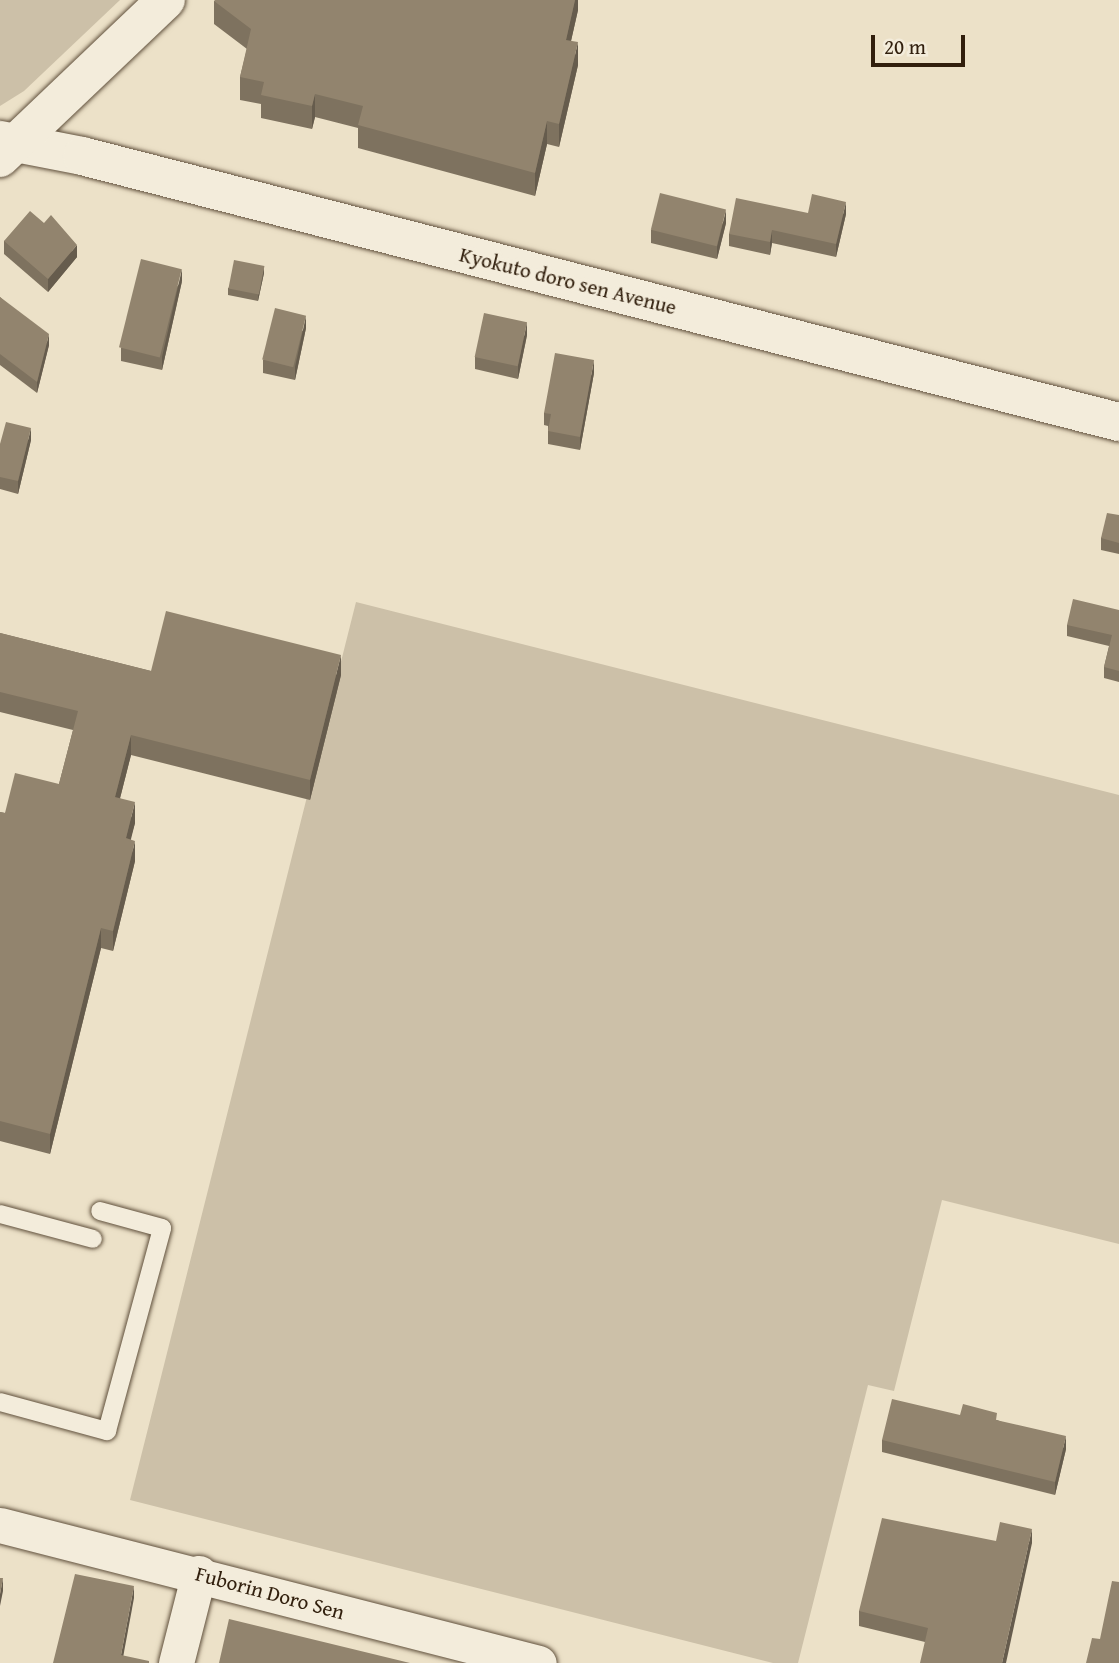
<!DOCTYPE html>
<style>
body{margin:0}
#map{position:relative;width:1119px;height:1663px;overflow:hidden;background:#ece1c8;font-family:"Gentium Book Plus",serif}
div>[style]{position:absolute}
.green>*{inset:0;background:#ccc0a8}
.roads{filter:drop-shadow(0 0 2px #60503c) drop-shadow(0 0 2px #60503c)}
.service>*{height:18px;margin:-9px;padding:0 9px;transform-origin:9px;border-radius:9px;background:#f3ecdb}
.minor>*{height:35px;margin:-17.5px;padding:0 17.5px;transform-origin:17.5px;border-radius:17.5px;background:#f3ecdb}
.tertiary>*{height:38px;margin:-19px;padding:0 19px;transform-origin:19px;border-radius:19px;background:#f3ecdb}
.secondary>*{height:38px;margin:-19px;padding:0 19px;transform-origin:19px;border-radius:19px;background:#f3ecdb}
.wall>*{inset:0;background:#7e725f}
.shaded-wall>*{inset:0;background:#665c4d}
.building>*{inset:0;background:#92846e;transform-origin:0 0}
span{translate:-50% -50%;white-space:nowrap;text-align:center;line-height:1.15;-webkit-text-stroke:7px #f3ecdb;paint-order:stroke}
.street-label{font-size:21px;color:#311f0d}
.scale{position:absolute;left:871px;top:35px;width:94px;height:32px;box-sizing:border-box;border:4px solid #311f0d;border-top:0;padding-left:9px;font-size:21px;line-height:24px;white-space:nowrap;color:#311f0d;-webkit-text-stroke:5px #f3ecdb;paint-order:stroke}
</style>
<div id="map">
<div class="green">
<i style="clip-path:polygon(0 0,120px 0,24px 91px,0 106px)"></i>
<i style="clip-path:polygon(356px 602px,1119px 795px,1119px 1244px,942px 1200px,894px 1391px,868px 1385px,798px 1663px,773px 1663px,130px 1500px)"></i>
</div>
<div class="roads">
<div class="service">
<i style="left:0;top:1214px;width:96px;rotate:15deg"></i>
<i style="left:0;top:1402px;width:111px;rotate:15.2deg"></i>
<i style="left:107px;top:1431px;width:210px;rotate:-74.8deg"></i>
<i style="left:162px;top:1228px;width:64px;rotate:-164.7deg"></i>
</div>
<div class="minor">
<i style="left:0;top:1525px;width:556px;rotate:14.36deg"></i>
<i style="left:176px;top:1663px;width:93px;rotate:-75.7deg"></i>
</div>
<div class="tertiary">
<i style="left:0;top:140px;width:84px;rotate:11deg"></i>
<i style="left:82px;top:156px;width:1071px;rotate:14.39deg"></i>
</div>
<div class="secondary">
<i style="left:0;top:158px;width:229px;rotate:-43.6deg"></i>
</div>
</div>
<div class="wall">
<i style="clip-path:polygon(578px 0,578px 10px,571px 41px,578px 65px,559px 147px,547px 144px,535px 196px,358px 148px,358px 128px,315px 117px,312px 129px,261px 118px,261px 104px,240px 100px,240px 77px,247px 49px,214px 24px,214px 1px)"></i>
<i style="clip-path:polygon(846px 214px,836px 257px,772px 243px,770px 255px,729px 246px,729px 234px)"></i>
<i style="clip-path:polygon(44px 223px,77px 257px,48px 292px,4px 254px,4px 241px)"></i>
<i style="clip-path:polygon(726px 223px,717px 259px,651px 243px,651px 230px)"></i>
<i style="clip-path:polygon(264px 273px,258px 301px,228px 295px,228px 288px)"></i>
<i style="clip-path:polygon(182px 281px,162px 370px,121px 361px,121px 348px)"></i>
<i style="clip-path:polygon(0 297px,49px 345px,37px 393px,0 365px)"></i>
<i style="clip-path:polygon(306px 328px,295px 380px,263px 373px,263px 360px)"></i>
<i style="clip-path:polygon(527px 335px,518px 379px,475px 369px,475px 357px)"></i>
<i style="clip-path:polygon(594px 373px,580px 450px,548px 444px,548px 426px,544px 425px,544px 413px)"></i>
<i style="clip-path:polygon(31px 440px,18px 494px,0 489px,0 444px)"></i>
<i style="clip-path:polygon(1119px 515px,1119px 554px,1101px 550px,1101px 538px)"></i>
<i style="clip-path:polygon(1119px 610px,1119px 682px,1104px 678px,1104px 667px,1109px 646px,1067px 636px,1067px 625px)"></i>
<i style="clip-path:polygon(0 633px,151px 671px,341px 675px,310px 800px,131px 755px,120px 798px,135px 823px,130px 840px,135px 861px,113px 951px,101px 948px,50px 1154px,0 1141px,0 812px,5px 813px,59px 784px,73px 730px,0 712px)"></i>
<i style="clip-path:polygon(960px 1415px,997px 1420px,1066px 1449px,1055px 1495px,882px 1452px,882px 1440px)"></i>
<i style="clip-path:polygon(1032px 1543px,925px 1642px,859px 1626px,859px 1611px)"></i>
</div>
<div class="shaded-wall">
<i style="clip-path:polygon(575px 0,578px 0,578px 10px,566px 63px,566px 40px)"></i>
<i style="clip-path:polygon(578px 42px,578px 65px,559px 147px,559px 124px)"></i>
<i style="clip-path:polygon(315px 94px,315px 117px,312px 129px,312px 106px)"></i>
<i style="clip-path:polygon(547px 121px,547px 144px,535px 196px,535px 173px)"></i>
<i style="clip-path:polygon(846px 202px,846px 214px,836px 257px,836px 244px)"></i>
<i style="clip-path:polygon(726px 210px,726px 223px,717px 259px,717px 247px)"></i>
<i style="clip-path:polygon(772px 230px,772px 243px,770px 255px,770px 242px)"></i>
<i style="clip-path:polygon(77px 245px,77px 257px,48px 292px,48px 279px)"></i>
<i style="clip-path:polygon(264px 266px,264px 273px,258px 301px,258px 295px)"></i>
<i style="clip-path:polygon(182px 269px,182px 281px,162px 370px,162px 357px)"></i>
<i style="clip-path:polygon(306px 316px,306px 328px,295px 380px,295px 367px)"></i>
<i style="clip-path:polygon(527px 322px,527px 335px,518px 379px,518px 366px)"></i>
<i style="clip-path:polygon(49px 334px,49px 345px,37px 393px,37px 382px)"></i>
<i style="clip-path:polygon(594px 360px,594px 373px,580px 450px,580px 437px)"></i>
<i style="clip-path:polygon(31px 428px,31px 440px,18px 494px,18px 481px)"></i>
<i style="clip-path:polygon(341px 655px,341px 675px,310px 800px,310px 780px)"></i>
<i style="clip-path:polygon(131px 735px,131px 755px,115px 818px,115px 797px)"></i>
<i style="clip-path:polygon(135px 802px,135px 823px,126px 859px,126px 838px)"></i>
<i style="clip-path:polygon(135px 841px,135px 861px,113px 951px,113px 931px)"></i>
<i style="clip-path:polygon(101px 928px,101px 948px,50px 1154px,50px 1134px)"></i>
<i style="clip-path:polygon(1066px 1436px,1066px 1449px,1055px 1495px,1055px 1482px)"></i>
<i style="clip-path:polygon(1032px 1529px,1032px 1543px,1006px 1663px,1002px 1663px)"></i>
<i style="clip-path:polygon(3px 1578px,3px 1591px,0 1606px,0 1594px)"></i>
<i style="clip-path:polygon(134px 1586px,134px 1598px,122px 1663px,121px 1655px)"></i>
</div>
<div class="building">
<i style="clip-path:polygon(215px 0,575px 0,566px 40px,578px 42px,559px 124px,547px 121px,535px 173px,358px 125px,363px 106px,315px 94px,312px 106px,261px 95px,264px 82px,240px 77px,251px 29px,214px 1px)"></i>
<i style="left:660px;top:193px;width:68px;height:38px;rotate:14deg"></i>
<i style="clip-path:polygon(812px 194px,846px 202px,836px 244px,772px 230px,770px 242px,729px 234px,736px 198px,808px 213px)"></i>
<i style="clip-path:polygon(30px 211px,44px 223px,51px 215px,77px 245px,48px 279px,4px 241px)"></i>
<i style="left:141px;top:259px;width:42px;height:91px;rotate:14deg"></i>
<i style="left:234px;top:260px;width:31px;height:29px;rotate:11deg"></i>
<i style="clip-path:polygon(0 297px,49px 334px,37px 382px,0 354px)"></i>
<i style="left:275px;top:308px;width:32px;height:53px;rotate:14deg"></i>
<i style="left:484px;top:313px;width:44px;height:45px;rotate:12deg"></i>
<i style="clip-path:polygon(555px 353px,594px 360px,580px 437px,548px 431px,551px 414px,544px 413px)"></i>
<i style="clip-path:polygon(6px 422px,31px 428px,18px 481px,0 477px,0 444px)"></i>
<i style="clip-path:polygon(1107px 513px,1119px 515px,1119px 543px,1101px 538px)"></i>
<i style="clip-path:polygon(1073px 599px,1119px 610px,1119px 671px,1104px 667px,1112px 635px,1067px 625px)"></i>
<i style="clip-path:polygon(166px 611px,341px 655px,310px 780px,131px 735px,115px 797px,135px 802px,126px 838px,135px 841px,113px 931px,101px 928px,50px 1134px,0 1121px,0 812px,5px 813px,15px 773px,59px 784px,78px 711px,0 692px,0 633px,151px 671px)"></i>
<i style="clip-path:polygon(892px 1399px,960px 1415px,963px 1404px,997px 1413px,996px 1420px,1066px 1436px,1055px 1482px,882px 1440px)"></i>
<i style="clip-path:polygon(882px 1518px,996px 1541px,1000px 1522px,1032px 1529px,1002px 1663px,920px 1663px,928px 1628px,859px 1611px)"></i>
<i style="clip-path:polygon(75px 1574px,134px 1586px,121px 1655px,149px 1661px,149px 1663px,53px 1663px)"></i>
<i style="clip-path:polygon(0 1578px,3px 1578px,0 1594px)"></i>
<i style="clip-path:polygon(1112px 1581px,1119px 1582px,1119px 1663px,1086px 1663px,1092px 1638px,1100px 1639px)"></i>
<i style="clip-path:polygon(229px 1619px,410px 1663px,219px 1663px)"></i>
</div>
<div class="street-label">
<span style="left:568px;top:281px;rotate:14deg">Kyokuto doro sen Avenue</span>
<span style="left:270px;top:1593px;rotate:15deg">Fuborin Doro Sen</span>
</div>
<div class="scale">20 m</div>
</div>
